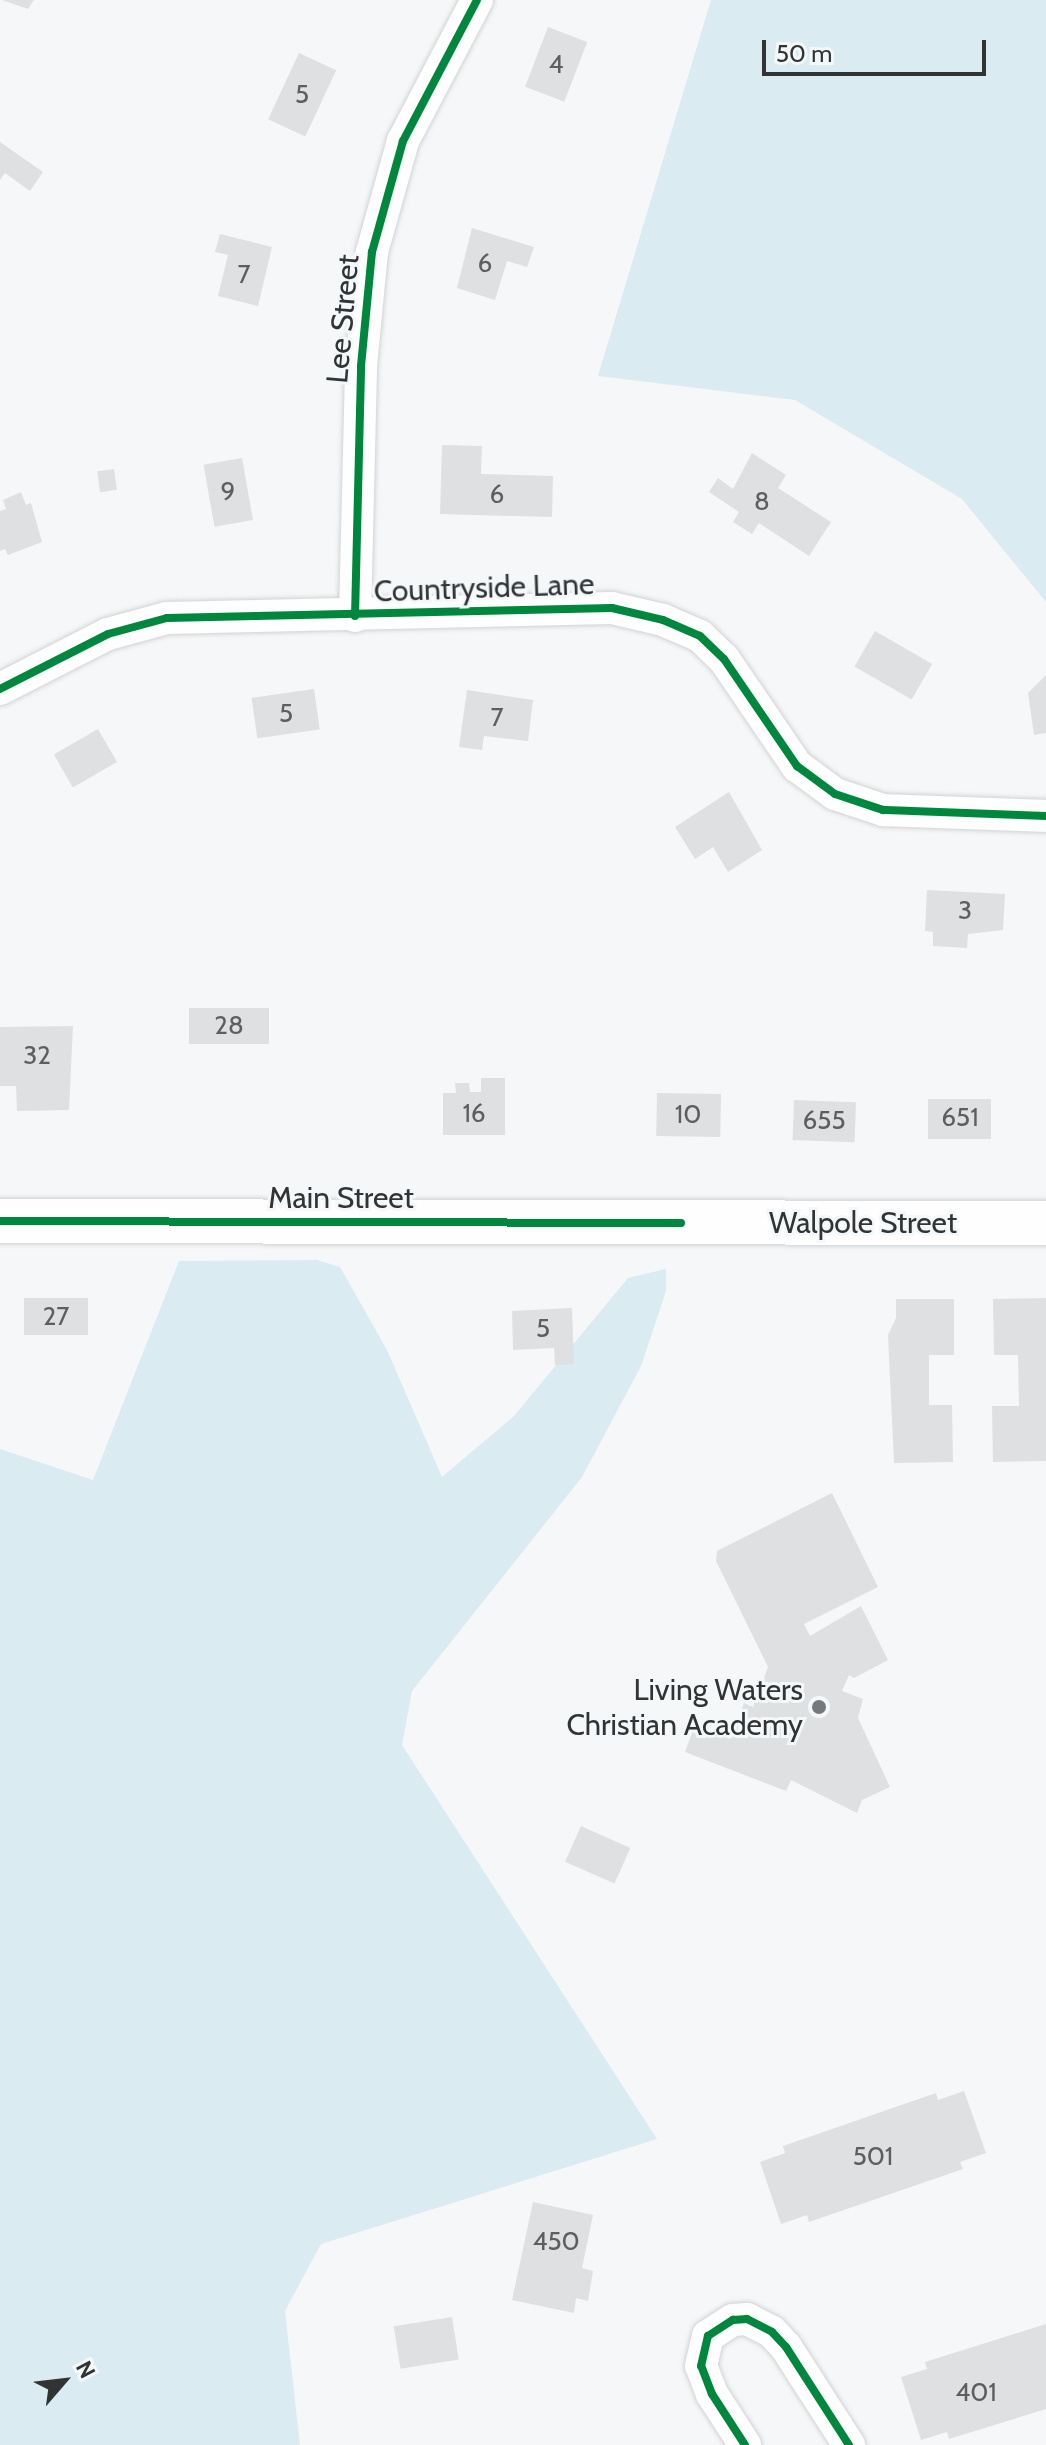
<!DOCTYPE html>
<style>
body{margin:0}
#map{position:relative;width:1046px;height:2445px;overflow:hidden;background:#f5f7f9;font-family:Cabin,sans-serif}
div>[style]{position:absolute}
.green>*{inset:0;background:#dbebf2}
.building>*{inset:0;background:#dee0e1;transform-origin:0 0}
.roads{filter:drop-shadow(0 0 2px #d2d3d4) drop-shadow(0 0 2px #d2d3d4)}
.street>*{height:32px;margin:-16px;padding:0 16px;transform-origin:16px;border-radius:16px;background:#fefefe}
.secondary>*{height:44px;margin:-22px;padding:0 22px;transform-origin:22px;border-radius:22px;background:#fefefe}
.cycleway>*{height:8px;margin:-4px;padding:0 4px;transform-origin:4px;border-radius:4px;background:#00873e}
.dots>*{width:22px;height:22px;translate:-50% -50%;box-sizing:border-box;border:4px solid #f4f8fa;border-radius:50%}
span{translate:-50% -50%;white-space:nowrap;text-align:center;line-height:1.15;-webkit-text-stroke:6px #f4f8fa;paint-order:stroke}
.number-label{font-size:26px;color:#5d5f5f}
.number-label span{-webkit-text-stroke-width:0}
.street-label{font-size:30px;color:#323434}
.poi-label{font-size:30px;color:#323434}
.right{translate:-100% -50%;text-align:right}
.north{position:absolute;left:24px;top:2341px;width:80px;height:80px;-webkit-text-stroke:6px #f4f8fa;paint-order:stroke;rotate:62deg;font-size:22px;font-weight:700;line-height:32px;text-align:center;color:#323434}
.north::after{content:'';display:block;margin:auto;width:28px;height:36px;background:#323434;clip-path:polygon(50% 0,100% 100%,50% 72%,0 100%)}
.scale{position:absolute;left:762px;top:40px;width:224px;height:36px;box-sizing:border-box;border:4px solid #323434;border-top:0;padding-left:10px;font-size:24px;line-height:28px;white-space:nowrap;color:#323434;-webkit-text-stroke:6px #f4f8fa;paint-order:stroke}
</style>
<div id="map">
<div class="green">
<i style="clip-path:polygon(711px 0,1046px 0,1046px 602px,962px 499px,795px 400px,598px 376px)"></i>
<i style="clip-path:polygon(317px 1260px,340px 1267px,387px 1350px,442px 1477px,514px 1416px,628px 1278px,666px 1269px,666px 1291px,641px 1366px,582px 1477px,412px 1691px,402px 1745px,657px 2139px,321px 2244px,285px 2311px,300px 2445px,0 2445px,0 1449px,93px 1480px,179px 1261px)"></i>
</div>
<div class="building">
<i style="clip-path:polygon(2px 0,34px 0,28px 9px)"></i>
<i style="left:548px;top:27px;width:42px;height:64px;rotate:21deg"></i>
<i style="left:299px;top:53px;width:41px;height:73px;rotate:25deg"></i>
<i style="clip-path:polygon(0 142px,43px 172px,30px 191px,5px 173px,0 180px)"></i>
<i style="clip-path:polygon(472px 228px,534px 247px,527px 267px,507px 261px,495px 300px,457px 288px)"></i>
<i style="clip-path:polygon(220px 234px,272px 247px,258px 306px,218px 296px,228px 255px,215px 252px)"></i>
<i style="clip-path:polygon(442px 445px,482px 446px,481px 474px,553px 476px,552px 517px,440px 514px)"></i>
<i style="clip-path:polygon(752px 453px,786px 475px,778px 488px,831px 522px,809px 556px,759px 523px,752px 534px,733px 522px,739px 512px,709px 492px,718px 478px,733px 489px)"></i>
<i style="left:242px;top:458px;width:63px;height:39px;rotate:80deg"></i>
<i style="left:114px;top:469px;width:21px;height:17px;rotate:82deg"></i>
<i style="clip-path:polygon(21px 492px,26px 505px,31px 503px,42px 542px,8px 555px,5px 549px,0 551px,0 511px,6px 509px,3px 500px)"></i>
<i style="left:875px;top:631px;width:66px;height:41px;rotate:30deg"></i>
<i style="clip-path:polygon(1046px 675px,1046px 733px,1034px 735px,1028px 693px)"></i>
<i style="left:314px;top:689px;width:41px;height:63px;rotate:82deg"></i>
<i style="clip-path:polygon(467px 690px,533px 700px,528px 741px,484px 736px,482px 750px,459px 747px)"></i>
<i style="left:98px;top:729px;width:38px;height:51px;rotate:60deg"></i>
<i style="clip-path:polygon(729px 792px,762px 850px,728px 872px,713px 847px,695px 859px,675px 827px)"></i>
<i style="clip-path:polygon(927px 890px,1005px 894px,1003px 930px,968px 934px,967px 948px,933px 946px,933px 932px,925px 931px)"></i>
<i style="left:189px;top:1008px;width:80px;height:36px"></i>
<i style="clip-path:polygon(73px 1026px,69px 1110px,17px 1111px,16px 1086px,0 1086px,0 1027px)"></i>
<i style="clip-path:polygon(481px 1078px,505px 1078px,505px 1135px,443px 1135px,443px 1093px,456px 1093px,455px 1083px,469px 1083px,470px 1092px,481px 1092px)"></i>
<i style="left:657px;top:1093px;width:64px;height:43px;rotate:1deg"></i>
<i style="left:928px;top:1099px;width:63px;height:40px"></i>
<i style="left:794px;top:1100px;width:62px;height:40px;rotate:2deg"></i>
<i style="left:24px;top:1298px;width:64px;height:37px"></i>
<i style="clip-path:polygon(1046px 1298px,1046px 1461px,993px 1462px,992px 1406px,1019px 1406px,1018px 1355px,994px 1355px,993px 1299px)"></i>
<i style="clip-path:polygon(896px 1299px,954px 1299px,954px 1355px,929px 1355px,929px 1405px,952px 1405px,953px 1462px,894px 1463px,888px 1335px,896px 1318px)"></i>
<i style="clip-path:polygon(572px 1308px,574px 1364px,555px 1365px,554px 1348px,513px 1350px,512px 1311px)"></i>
<i style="clip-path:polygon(832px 1493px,878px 1587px,804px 1624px,810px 1636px,861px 1606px,888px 1660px,854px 1678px,849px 1675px,842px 1691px,863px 1699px,858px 1718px,890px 1787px,862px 1800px,857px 1813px,791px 1780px,786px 1791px,685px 1752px,695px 1725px,730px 1739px,744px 1703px,753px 1707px,768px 1667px,716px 1561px,717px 1551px)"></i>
<i style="left:581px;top:1826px;width:54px;height:39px;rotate:24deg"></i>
<i style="clip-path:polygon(964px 2091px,986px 2153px,960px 2162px,963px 2169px,809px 2222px,807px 2215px,781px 2224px,760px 2162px,785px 2153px,783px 2146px,936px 2093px,938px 2100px)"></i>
<i style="clip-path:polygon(533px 2202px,593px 2215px,582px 2268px,593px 2271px,588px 2301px,576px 2298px,574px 2313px,512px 2300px)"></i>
<i style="left:452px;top:2317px;width:43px;height:59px;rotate:81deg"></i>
<i style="clip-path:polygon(1046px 2324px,1046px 2409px,949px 2439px,947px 2432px,921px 2440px,901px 2377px,927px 2369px,925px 2362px)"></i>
</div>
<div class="roads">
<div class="street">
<i style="left:355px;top:616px;width:250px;rotate:-88.6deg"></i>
<i style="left:361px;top:366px;width:115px;rotate:-84.5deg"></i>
<i style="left:372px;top:252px;width:115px;rotate:-74.4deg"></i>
<i style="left:403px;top:141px;width:159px;rotate:-62.3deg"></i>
<i style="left:0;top:689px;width:121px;rotate:-27deg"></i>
<i style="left:108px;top:634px;width:61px;rotate:-15.2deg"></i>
<i style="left:167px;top:618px;width:445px;rotate:-1.3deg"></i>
<i style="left:612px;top:608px;width:52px;rotate:13.2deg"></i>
<i style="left:663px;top:620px;width:40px;rotate:23.4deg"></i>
<i style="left:700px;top:636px;width:33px;rotate:44deg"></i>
<i style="left:724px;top:659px;width:130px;rotate:55.7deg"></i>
<i style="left:797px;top:766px;width:47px;rotate:36.4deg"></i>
<i style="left:835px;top:794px;width:51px;rotate:18.4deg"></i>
<i style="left:883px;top:810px;width:163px;rotate:2.1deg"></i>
<i style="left:745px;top:2445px;width:61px;rotate:-122.9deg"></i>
<i style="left:712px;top:2394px;width:30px;rotate:-111deg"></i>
<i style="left:701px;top:2366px;width:31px;rotate:-77deg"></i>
<i style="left:708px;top:2336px;width:30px;rotate:-33deg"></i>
<i style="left:733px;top:2320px;width:14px;rotate:-4deg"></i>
<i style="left:747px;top:2319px;width:28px;rotate:27deg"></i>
<i style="left:772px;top:2332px;width:21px;rotate:47deg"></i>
<i style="left:786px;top:2347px;width:117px;rotate:57.3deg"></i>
</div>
<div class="secondary">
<i style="left:0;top:1221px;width:1046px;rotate:0.11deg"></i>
</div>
</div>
<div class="cycleway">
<i style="left:355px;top:616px;width:250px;rotate:-88.6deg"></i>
<i style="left:361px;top:366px;width:115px;rotate:-84.5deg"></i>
<i style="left:372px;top:252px;width:115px;rotate:-74.4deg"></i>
<i style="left:403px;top:141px;width:159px;rotate:-62.3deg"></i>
<i style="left:0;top:689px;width:121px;rotate:-27deg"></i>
<i style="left:108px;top:634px;width:61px;rotate:-15.2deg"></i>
<i style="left:167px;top:618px;width:445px;rotate:-1.3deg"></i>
<i style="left:612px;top:608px;width:52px;rotate:13.2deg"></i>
<i style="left:663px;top:620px;width:40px;rotate:23.4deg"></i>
<i style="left:700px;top:636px;width:33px;rotate:44deg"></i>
<i style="left:724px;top:659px;width:130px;rotate:55.7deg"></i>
<i style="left:797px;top:766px;width:47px;rotate:36.4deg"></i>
<i style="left:835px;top:794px;width:51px;rotate:18.4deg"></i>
<i style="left:883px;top:810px;width:163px;rotate:2.1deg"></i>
<i style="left:0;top:1221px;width:681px;rotate:0.17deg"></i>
<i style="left:745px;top:2445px;width:61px;rotate:-122.9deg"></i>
<i style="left:712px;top:2394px;width:30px;rotate:-111deg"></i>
<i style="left:701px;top:2366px;width:31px;rotate:-77deg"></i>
<i style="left:708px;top:2336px;width:30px;rotate:-33deg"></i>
<i style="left:733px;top:2320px;width:14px;rotate:-4deg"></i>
<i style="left:747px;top:2319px;width:28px;rotate:27deg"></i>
<i style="left:772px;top:2332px;width:21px;rotate:47deg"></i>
<i style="left:786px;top:2347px;width:117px;rotate:57.3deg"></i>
</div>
<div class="dots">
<i style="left:819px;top:1707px;background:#767879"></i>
</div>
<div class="number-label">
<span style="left:556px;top:65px">4</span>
<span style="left:302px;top:95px">5</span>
<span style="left:485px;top:264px">6</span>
<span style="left:244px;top:275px">7</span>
<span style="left:228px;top:492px">9</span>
<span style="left:497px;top:495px">6</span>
<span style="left:762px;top:502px">8</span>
<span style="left:286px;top:714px">5</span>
<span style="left:497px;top:718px">7</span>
<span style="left:965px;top:911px">3</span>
<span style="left:229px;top:1026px">28</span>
<span style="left:37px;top:1056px">32</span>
<span style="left:474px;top:1114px">16</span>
<span style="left:688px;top:1115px">10</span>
<span style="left:960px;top:1118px">651</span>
<span style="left:824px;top:1121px">655</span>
<span style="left:56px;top:1317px">27</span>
<span style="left:543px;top:1329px">5</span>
<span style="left:873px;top:2157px">501</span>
<span style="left:556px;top:2242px">450</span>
<span style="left:976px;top:2393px">401</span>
</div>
<div class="street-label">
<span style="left:343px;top:319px;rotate:-85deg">Lee Street</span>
<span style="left:484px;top:588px;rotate:-2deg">Countryside Lane</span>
<span style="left:341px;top:1198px">Main Street</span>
<span style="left:863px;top:1223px">Walpole Street</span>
</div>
<div class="poi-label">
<span class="right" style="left:803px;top:1707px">Living Waters<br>Christian Academy</span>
</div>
<div class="north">N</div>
<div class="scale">50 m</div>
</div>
